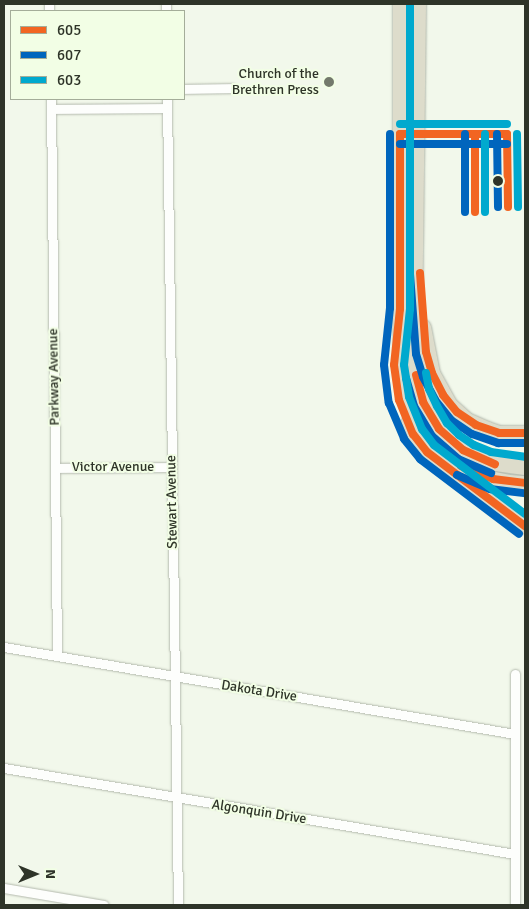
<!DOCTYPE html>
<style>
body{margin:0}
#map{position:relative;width:529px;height:909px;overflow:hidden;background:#f2f8eb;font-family:Signika,sans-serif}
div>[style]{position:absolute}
.roads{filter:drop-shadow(0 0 1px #b3b9ad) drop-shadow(0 0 1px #b3b9ad)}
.minor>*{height:9px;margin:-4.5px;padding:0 4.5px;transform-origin:4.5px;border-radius:4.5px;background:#fdfefc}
.motorway>*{height:15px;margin:-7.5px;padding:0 7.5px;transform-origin:7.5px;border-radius:7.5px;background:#dddccb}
.bus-1>*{height:8px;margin:-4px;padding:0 4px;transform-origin:4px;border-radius:4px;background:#f26522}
.bus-2>*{height:8px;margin:-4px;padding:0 4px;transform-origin:4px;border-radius:4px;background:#0065bd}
.bus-3>*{height:8px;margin:-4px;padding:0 4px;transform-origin:4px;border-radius:4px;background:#00a9ce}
.dots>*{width:14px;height:14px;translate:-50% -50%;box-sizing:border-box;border:2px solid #f2fee5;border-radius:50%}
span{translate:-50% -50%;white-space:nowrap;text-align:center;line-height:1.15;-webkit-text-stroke:4px #f2fee5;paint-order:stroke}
.poi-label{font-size:14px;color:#2e3428}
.right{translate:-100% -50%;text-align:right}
.street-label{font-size:14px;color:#2e3428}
.frame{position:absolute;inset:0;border:5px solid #2e3428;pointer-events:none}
.legend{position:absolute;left:10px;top:10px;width:175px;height:90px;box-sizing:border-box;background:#f2fee5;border:1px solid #a4ad99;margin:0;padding:6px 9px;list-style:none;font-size:15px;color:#2e3428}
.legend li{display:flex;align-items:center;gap:10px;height:25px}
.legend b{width:25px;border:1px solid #a4ad99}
.north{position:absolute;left:10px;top:849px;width:50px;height:50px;-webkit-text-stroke:4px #f2fee5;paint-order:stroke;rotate:90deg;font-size:14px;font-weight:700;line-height:20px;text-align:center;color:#2e3428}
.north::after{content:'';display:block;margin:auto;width:18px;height:22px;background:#2e3428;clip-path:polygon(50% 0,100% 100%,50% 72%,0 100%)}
</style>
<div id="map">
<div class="roads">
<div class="minor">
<i style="left:49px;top:4px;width:7px;rotate:90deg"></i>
<i style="left:166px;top:4px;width:7px;rotate:90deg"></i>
<i style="left:184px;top:89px;width:48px;rotate:-1.2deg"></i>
<i style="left:51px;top:99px;width:557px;rotate:89.38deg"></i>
<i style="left:167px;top:99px;width:806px;rotate:89.22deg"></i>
<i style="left:51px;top:109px;width:116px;rotate:-0.5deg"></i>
<i style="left:55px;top:468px;width:116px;rotate:-0.5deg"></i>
<i style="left:4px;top:647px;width:518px;rotate:9.66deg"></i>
<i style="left:515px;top:674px;width:231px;rotate:90deg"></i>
<i style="left:4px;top:768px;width:518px;rotate:9.55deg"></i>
<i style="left:4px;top:888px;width:101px;rotate:9.6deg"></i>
</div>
<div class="motorway">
<i style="left:400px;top:4px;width:305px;rotate:90deg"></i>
<i style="left:400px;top:309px;width:54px;rotate:88.9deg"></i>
<i style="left:401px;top:363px;width:28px;rotate:82deg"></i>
<i style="left:405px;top:391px;width:14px;rotate:73deg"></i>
<i style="left:409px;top:404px;width:26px;rotate:62deg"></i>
<i style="left:421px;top:427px;width:19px;rotate:54deg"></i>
<i style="left:432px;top:442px;width:26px;rotate:43deg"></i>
<i style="left:451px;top:460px;width:38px;rotate:27deg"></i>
<i style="left:485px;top:477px;width:25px;rotate:12deg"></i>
<i style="left:509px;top:482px;width:16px;rotate:4deg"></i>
<i style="left:418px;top:4px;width:318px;rotate:90.7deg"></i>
<i style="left:414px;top:322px;width:61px;rotate:87.2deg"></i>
<i style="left:417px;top:383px;width:30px;rotate:69deg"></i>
<i style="left:428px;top:411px;width:21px;rotate:59deg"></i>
<i style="left:439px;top:429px;width:20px;rotate:45deg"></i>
<i style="left:453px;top:443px;width:19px;rotate:35deg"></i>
<i style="left:469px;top:454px;width:21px;rotate:23deg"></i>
<i style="left:488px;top:462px;width:37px;rotate:8deg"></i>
<i style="left:423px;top:327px;width:47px;rotate:78.9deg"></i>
<i style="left:432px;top:373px;width:35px;rotate:61deg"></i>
<i style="left:449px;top:404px;width:24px;rotate:42deg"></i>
<i style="left:467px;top:420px;width:22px;rotate:24deg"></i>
<i style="left:487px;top:429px;width:13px;rotate:18deg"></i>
<i style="left:499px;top:433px;width:26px"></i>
<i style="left:408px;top:423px;width:23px;rotate:59deg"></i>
<i style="left:420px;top:443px;width:24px;rotate:48deg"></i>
<i style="left:436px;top:461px;width:110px;rotate:36.1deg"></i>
</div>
</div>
<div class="bus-1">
<i style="left:400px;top:134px;width:175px;rotate:90deg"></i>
<i style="left:400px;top:309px;width:56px;rotate:96.1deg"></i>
<i style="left:394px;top:365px;width:35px;rotate:82deg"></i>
<i style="left:399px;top:400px;width:37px;rotate:68deg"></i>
<i style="left:413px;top:434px;width:23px;rotate:52deg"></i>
<i style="left:427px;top:452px;width:123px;rotate:37.1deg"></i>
<i style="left:400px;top:134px;width:107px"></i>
<i style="left:475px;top:134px;width:78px;rotate:90deg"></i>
<i style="left:507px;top:134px;width:73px;rotate:89.2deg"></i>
<i style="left:420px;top:273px;width:79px;rotate:85.7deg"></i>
<i style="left:426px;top:352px;width:22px;rotate:74deg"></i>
<i style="left:432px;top:373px;width:25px;rotate:63deg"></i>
<i style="left:443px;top:395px;width:22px;rotate:51deg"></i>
<i style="left:457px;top:412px;width:23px;rotate:34deg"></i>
<i style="left:476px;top:425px;width:24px;rotate:19deg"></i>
<i style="left:499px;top:433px;width:26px"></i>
<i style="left:416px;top:375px;width:28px;rotate:75deg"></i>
<i style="left:423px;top:402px;width:31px;rotate:59deg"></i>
<i style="left:439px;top:429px;width:32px;rotate:41deg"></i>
<i style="left:463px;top:450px;width:35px;rotate:24deg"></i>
<i style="left:461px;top:466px;width:35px;rotate:22deg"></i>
<i style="left:493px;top:479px;width:32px;rotate:7deg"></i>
</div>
<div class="bus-2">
<i style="left:390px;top:134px;width:174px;rotate:90deg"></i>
<i style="left:390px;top:308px;width:57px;rotate:96deg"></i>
<i style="left:384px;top:365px;width:38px;rotate:83deg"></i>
<i style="left:389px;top:403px;width:39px;rotate:67deg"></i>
<i style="left:404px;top:439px;width:26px;rotate:51deg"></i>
<i style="left:420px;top:459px;width:124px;rotate:37.1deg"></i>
<i style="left:465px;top:134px;width:78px;rotate:90deg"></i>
<i style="left:497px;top:134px;width:73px;rotate:89.2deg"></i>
<i style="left:400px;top:144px;width:107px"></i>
<i style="left:410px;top:274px;width:80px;rotate:85.7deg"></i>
<i style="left:416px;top:354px;width:24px;rotate:73deg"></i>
<i style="left:423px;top:377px;width:26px;rotate:62deg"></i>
<i style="left:435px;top:400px;width:26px;rotate:51deg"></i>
<i style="left:451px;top:420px;width:25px;rotate:34deg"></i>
<i style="left:472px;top:434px;width:28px;rotate:19deg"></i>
<i style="left:498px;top:443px;width:27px"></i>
<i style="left:406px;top:378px;width:29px;rotate:74deg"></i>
<i style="left:414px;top:406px;width:35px;rotate:59deg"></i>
<i style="left:432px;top:436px;width:35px;rotate:41deg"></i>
<i style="left:458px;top:459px;width:36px;rotate:23deg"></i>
<i style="left:457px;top:475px;width:36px;rotate:23deg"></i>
<i style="left:490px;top:489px;width:34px;rotate:7deg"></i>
</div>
<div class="bus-3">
<i style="left:410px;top:4px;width:305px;rotate:90deg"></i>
<i style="left:410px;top:309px;width:56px;rotate:96.1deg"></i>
<i style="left:404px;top:365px;width:32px;rotate:81deg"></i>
<i style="left:409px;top:397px;width:35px;rotate:68deg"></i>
<i style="left:422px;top:429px;width:20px;rotate:53deg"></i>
<i style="left:434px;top:445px;width:114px;rotate:37.2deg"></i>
<i style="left:400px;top:124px;width:107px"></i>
<i style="left:485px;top:134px;width:78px;rotate:90deg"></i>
<i style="left:517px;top:134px;width:73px;rotate:89.2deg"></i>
<i style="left:426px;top:373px;width:16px;rotate:79deg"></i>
<i style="left:429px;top:389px;width:19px;rotate:65deg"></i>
<i style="left:437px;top:406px;width:20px;rotate:60deg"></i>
<i style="left:447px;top:423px;width:17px;rotate:45deg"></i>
<i style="left:459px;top:435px;width:18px;rotate:34deg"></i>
<i style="left:474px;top:445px;width:18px;rotate:22deg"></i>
<i style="left:491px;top:452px;width:34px;rotate:8deg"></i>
</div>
<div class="dots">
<i style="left:329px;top:82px;background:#73796c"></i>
<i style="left:498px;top:181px;background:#2e3428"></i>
</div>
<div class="poi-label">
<span class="right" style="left:319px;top:82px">Church of the<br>Brethren Press</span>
</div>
<div class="street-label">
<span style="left:54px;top:377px;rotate:-91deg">Parkway Avenue</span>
<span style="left:113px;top:467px">Victor Avenue</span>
<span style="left:172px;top:502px;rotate:-91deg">Stewart Avenue</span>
<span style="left:259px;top:691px;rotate:9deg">Dakota Drive</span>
<span style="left:259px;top:812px;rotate:9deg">Algonquin Drive</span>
</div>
<div class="frame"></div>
<ul class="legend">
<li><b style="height:6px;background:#f26522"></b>605</li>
<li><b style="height:6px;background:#0065bd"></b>607</li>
<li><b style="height:6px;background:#00a9ce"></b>603</li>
</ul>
<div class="north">N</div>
</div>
